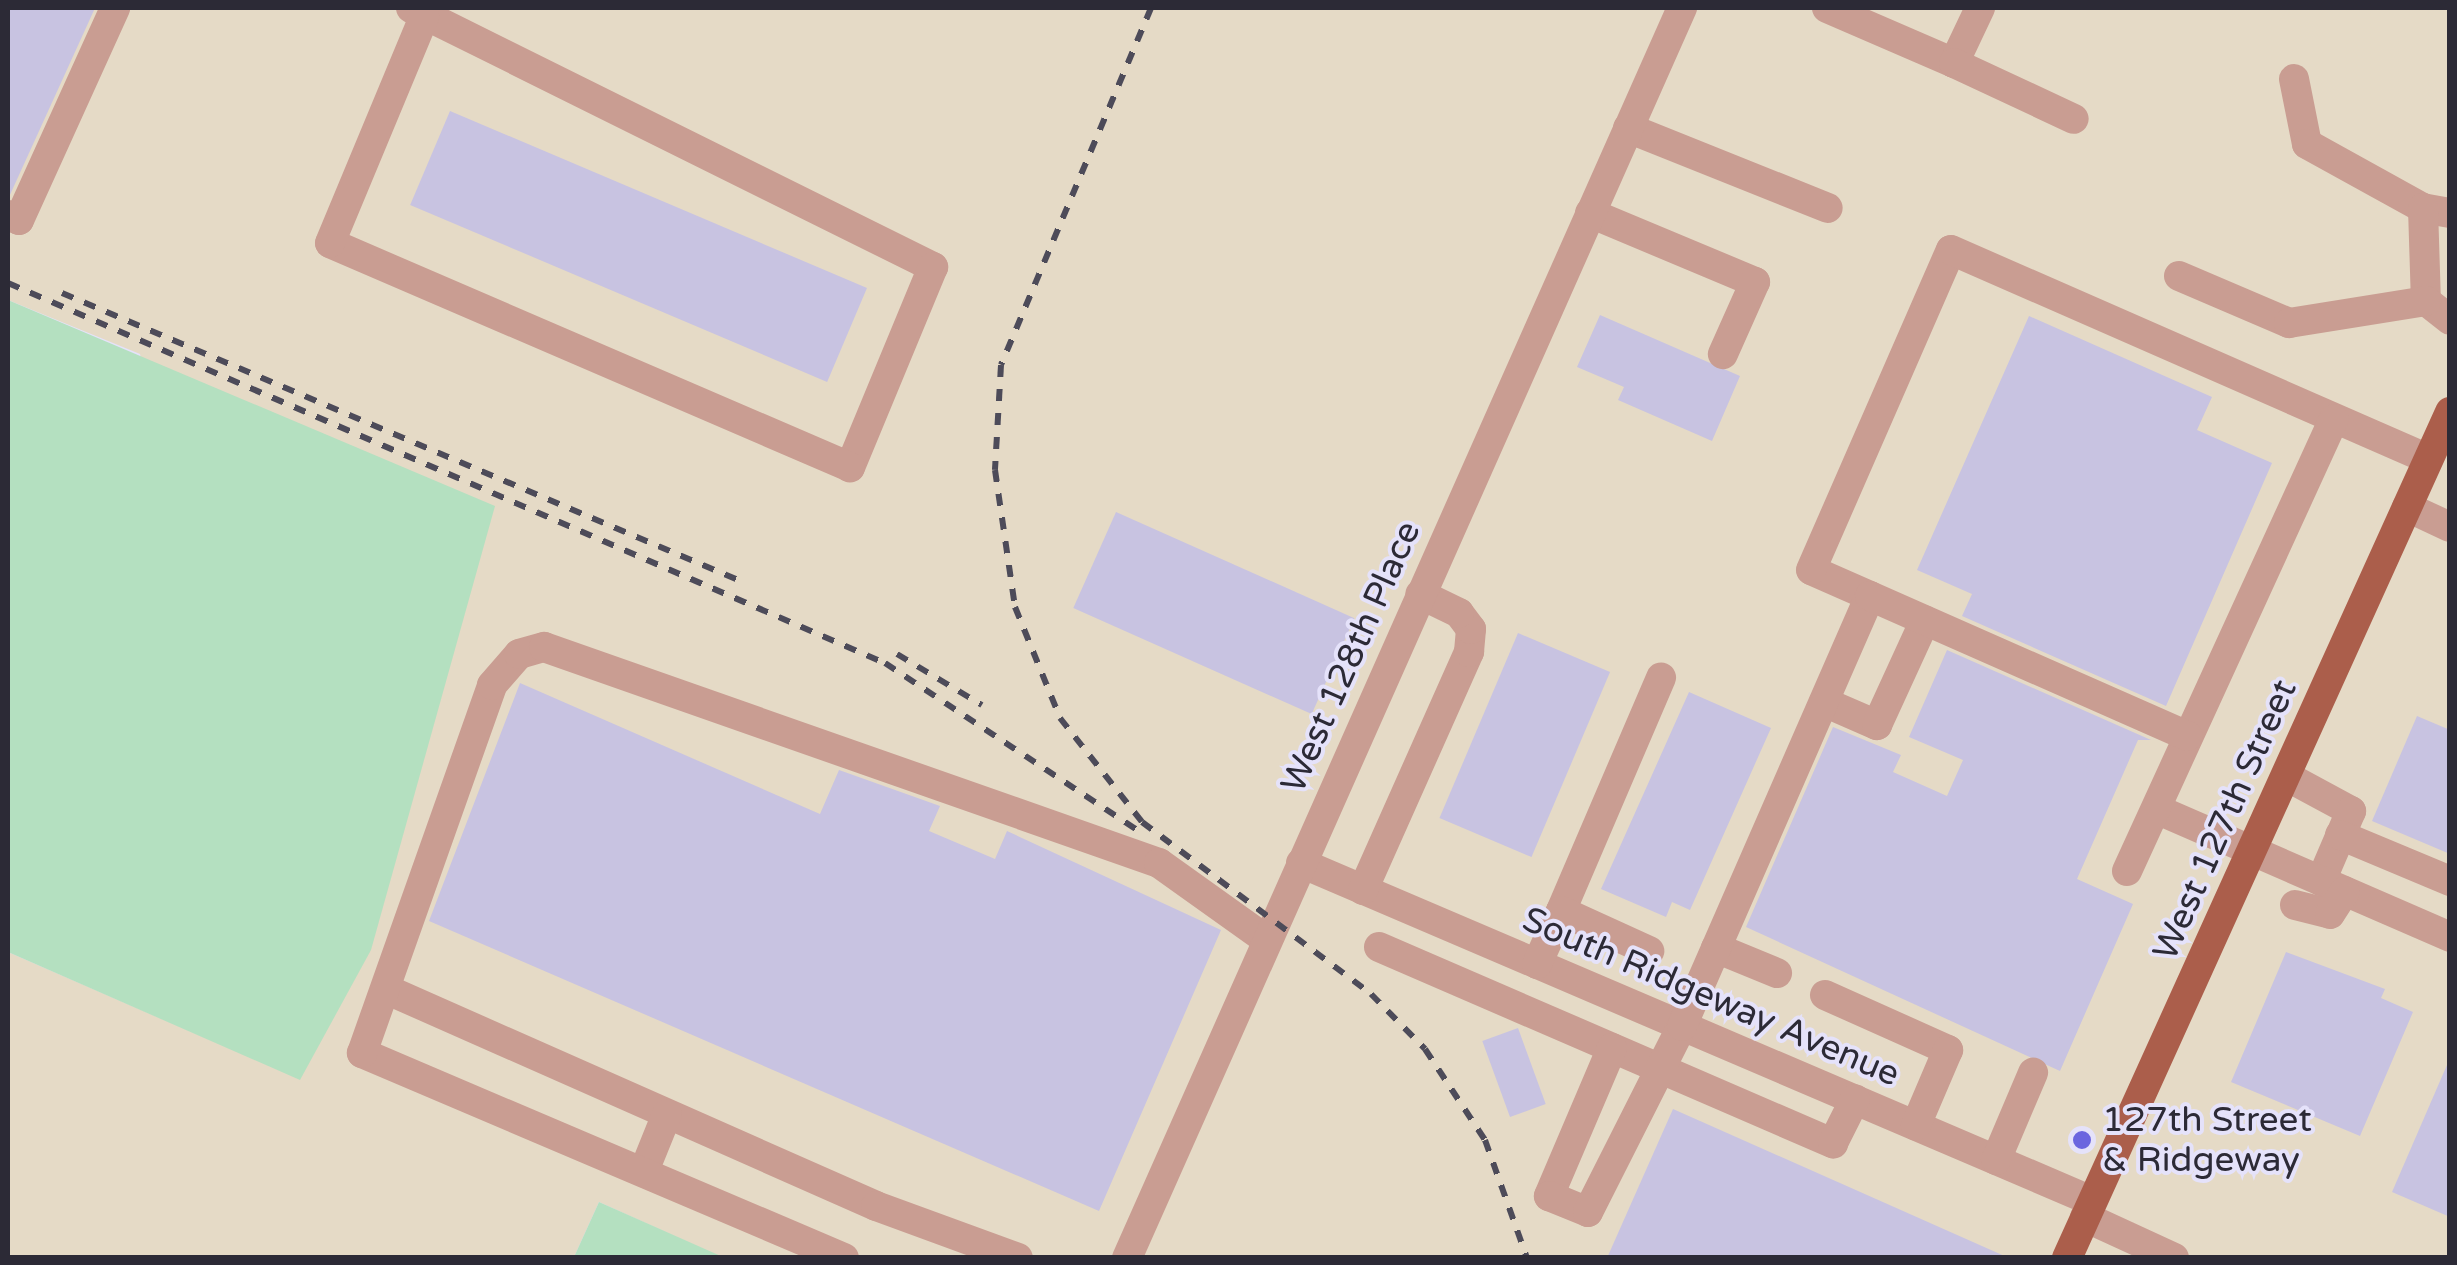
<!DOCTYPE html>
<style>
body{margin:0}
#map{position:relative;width:2457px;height:1265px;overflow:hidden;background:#e5e2fa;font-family:"Varela Round",sans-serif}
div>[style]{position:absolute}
.industrial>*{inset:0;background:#e5dac6}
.green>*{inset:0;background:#b4e0c0}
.building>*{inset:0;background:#c8c3e1;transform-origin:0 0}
.minor>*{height:30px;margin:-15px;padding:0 15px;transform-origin:15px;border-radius:15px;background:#c99d92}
.major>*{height:30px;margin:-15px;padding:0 15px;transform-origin:15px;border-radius:15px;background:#ab5e4b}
.rail>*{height:6px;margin-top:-3px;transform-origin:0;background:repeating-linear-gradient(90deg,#4d4b59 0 12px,transparent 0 24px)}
.dots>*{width:28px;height:28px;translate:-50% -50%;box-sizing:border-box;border:5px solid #e5e2fa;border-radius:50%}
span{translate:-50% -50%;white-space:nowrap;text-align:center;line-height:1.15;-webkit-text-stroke:8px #e5e2fa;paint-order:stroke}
.street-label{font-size:35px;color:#2c2a36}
.poi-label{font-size:35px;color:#2c2a36}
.left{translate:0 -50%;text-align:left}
.frame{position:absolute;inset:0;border:10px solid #2c2a36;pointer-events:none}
</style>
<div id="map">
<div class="industrial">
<i style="clip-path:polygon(8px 8px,2449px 8px,2449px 1257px,723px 1258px,599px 1202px,574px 1257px,8px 1257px,8px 952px,300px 1079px,140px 354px,8px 300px)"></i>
</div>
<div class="green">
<i style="clip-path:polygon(8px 300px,495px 506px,371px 950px,300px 1080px,8px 952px)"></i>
<i style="clip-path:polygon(599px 1202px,723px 1257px,574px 1257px)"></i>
</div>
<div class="building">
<i style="clip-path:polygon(8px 8px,95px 8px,9px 197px,8px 196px)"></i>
<i style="left:450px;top:111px;width:453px;height:102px;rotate:23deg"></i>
<i style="clip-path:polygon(1600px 315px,1740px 376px,1712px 441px,1618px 400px,1624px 387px,1577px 367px)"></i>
<i style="clip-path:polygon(2029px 316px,2212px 397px,2197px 430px,2272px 463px,2166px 706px,1962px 616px,1972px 594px,1917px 570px)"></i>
<i style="left:1116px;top:512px;width:261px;height:105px;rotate:24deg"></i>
<i style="left:1518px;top:633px;width:100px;height:201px;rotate:23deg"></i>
<i style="clip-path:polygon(1947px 650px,2151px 740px,2138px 740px,2077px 879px,2133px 904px,2060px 1071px,1746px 927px,1833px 727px,1901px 755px,1893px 772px,1947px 796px,1963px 760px,1909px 737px)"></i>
<i style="clip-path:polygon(520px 683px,820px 814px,839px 770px,940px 806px,929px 831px,995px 859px,1007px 831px,1221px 930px,1099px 1211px,429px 921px)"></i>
<i style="clip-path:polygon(1689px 692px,1771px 728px,1690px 910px,1672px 902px,1666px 917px,1601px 889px)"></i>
<i style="clip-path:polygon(2417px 716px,2450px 730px,2450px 854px,2372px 821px)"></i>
<i style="clip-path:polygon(2286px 952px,2385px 989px,2381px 998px,2413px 1012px,2360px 1136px,2231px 1082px)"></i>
<i style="left:1518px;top:1028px;width:81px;height:38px;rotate:70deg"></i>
<i style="clip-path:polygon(2450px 1058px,2450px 1217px,2392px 1192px)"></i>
<i style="clip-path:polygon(1673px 1109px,2009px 1258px,1607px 1258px)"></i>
</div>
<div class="minor">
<i style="left:411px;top:8px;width:583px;rotate:26.39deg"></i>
<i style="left:933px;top:267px;width:217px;rotate:112.5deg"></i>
<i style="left:850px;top:467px;width:566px;rotate:-156.7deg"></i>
<i style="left:330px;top:243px;width:245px;rotate:-67.4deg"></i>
<i style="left:1827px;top:8px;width:138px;rotate:23.4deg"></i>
<i style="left:1954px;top:63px;width:61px;rotate:-64.7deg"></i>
<i style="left:1954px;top:63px;width:132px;rotate:25deg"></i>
<i style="left:2294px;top:79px;width:66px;rotate:78.7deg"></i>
<i style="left:2307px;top:144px;width:132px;rotate:28.9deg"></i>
<i style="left:1628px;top:128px;width:215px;rotate:21.8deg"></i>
<i style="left:1590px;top:213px;width:179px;rotate:22.7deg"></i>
<i style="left:1755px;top:282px;width:79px;rotate:114deg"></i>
<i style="left:2450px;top:213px;width:27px;rotate:-170deg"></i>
<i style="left:2423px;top:208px;width:93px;rotate:88.2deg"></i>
<i style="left:2426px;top:301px;width:31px;rotate:38deg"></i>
<i style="left:8px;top:215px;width:12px;rotate:24deg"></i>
<i style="left:19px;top:220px;width:233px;rotate:-65.6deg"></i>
<i style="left:2179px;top:276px;width:120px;rotate:23.1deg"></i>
<i style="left:2289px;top:323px;width:139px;rotate:-9.1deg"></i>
<i style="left:2407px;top:507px;width:47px;rotate:24.9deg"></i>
<i style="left:1870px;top:596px;width:64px;rotate:-156.2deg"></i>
<i style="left:1811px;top:570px;width:349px;rotate:-66.4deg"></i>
<i style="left:1951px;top:250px;width:521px;rotate:23.66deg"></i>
<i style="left:1824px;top:702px;width:58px;rotate:23.5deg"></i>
<i style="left:1877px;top:725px;width:115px;rotate:-65.4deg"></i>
<i style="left:2286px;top:776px;width:74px;rotate:28.3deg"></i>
<i style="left:2351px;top:811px;width:76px;rotate:113.2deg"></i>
<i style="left:2156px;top:809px;width:321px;rotate:23.5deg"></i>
<i style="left:2340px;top:835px;width:119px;rotate:22.7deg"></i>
<i style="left:1301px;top:863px;width:860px;rotate:23.14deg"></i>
<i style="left:2127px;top:871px;width:497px;rotate:-65.4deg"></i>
<i style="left:1363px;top:890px;width:261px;rotate:-66deg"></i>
<i style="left:1469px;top:652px;width:23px;rotate:-85deg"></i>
<i style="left:1471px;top:629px;width:20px;rotate:-127deg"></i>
<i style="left:1459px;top:613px;width:43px;rotate:-154deg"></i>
<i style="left:2295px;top:905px;width:36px;rotate:14deg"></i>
<i style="left:2330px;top:914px;width:27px;rotate:-57deg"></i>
<i style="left:1561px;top:911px;width:254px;rotate:-66.8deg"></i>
<i style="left:1379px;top:947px;width:495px;rotate:23.4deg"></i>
<i style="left:1833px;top:1143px;width:49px;rotate:-63.4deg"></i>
<i style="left:1716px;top:948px;width:66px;rotate:22.3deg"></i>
<i style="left:1537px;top:964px;width:58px;rotate:-65.6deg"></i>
<i style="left:1561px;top:911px;width:97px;rotate:24.4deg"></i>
<i style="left:390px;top:991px;width:531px;rotate:23.86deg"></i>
<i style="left:876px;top:1206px;width:151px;rotate:20.1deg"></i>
<i style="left:1825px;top:995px;width:135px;rotate:24.1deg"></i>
<i style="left:1948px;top:1050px;width:82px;rotate:113.1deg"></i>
<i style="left:1612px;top:1048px;width:161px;rotate:113.1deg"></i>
<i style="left:1549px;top:1196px;width:42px;rotate:22.3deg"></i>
<i style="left:1588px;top:1212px;width:208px;rotate:-63.2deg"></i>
<i style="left:1682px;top:1026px;width:469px;rotate:-66.4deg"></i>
<i style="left:1870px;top:596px;width:347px;rotate:23.8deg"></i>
<i style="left:1996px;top:1160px;width:95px;rotate:-67deg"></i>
<i style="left:644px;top:1171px;width:61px;rotate:-68deg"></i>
<i style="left:2085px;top:1217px;width:98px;rotate:24.7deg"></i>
<i style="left:844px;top:1258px;width:524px;rotate:-156.96deg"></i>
<i style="left:362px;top:1053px;width:390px;rotate:-70.5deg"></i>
<i style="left:492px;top:685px;width:41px;rotate:-48.9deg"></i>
<i style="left:519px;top:654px;width:26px;rotate:-16deg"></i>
<i style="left:544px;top:647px;width:652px;rotate:19.35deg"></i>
<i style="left:1159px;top:863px;width:133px;rotate:35.5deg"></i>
<i style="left:1127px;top:1258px;width:1368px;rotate:-66.06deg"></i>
</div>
<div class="major">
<i style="left:2067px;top:1258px;width:929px;rotate:-65.64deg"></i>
</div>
<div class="rail">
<i style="left:1151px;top:8px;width:387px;rotate:112.8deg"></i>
<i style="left:1001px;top:365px;width:105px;rotate:93.3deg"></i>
<i style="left:995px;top:470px;width:138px;rotate:81.7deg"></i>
<i style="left:1015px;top:607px;width:120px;rotate:67.9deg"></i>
<i style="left:1060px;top:718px;width:132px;rotate:51.7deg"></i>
<i style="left:1142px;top:822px;width:286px;rotate:36.9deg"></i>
<i style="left:1371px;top:994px;width:77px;rotate:45.5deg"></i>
<i style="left:1425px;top:1049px;width:109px;rotate:56.6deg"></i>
<i style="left:1485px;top:1140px;width:125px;rotate:70.4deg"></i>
<i style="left:8px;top:283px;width:956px;rotate:23.43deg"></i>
<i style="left:885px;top:663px;width:306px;rotate:33.5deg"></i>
<i style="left:62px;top:293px;width:734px;rotate:23deg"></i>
<i style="left:897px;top:654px;width:99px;rotate:31deg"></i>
</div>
<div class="dots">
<i style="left:2082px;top:1140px;background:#6b65df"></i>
</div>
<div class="street-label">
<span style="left:1351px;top:657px;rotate:-66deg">West 128th Place</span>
<span style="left:2225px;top:820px;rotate:-66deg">West 127th Street</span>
<span style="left:1711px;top:997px;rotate:23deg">South Ridgeway Avenue</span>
</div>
<div class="poi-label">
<span class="left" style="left:2102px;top:1140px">127th Street<br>&amp; Ridgeway</span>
</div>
<div class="frame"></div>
</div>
